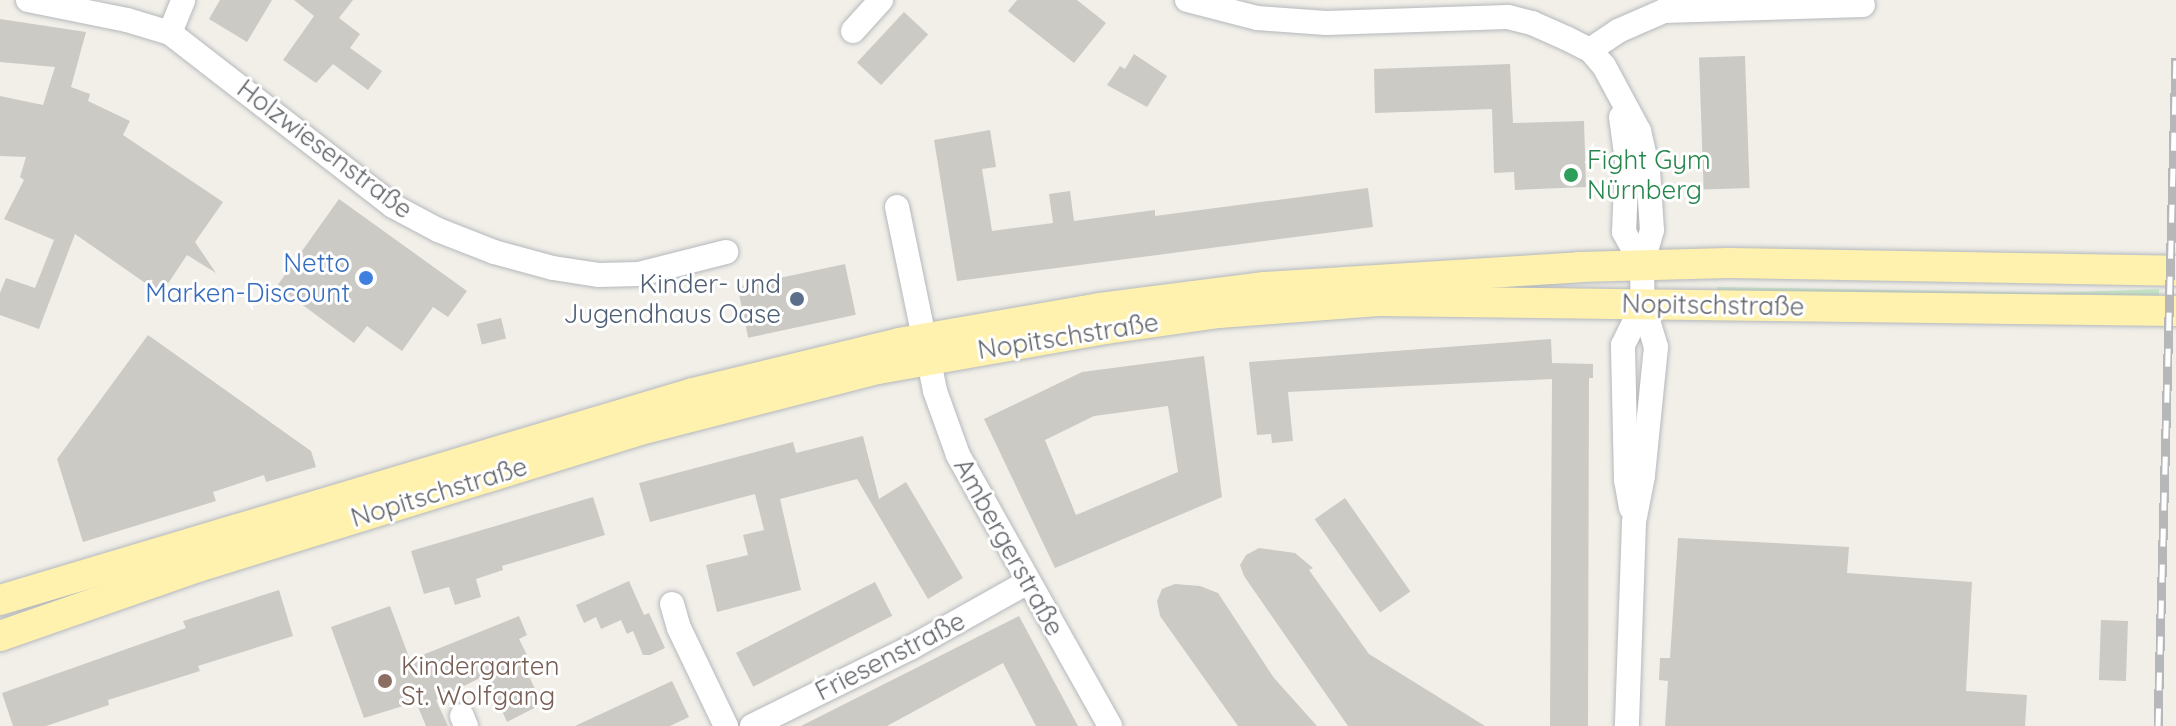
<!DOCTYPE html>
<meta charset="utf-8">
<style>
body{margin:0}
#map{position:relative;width:2176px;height:726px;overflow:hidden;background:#f1efe8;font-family:Quicksand,sans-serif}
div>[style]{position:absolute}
.green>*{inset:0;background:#c5e8c5}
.building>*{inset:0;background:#cccac5;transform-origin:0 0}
.roads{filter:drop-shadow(0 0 2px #b5b8bc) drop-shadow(0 0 2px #b5b8bc)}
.minor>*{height:24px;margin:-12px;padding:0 12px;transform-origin:12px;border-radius:12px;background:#fff}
.major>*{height:30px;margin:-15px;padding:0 15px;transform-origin:15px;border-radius:15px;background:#fff2af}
.rail>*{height:9px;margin-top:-4.5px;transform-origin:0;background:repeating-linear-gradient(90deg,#fff 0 18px,#b6b7b8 0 36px);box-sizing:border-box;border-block:2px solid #b6b7b8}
.dots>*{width:22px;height:22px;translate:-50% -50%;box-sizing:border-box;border:4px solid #fff;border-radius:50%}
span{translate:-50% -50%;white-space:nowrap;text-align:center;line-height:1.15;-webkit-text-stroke:6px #fff;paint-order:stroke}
.street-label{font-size:26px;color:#5f6368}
.leisure-label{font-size:26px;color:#27864d}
.left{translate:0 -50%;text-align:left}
.shop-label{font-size:26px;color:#366cbe}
.right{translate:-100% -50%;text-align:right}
.service-label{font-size:26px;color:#4e5e75}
.education-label{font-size:26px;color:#785e54}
</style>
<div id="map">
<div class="green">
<i style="clip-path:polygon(1717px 287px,2043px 293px,2159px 289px,2159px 302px,1717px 296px)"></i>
</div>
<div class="building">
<i style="clip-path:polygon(220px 0,272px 0,247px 42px,209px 19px)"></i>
<i style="clip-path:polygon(294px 0,353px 0,339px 18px,360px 34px,350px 48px,382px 71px,368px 90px,333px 64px,316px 83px,283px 60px,314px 16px)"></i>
<i style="clip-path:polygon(1017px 0,1077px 0,1106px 23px,1074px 63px,1008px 11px)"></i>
<i style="left:904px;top:12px;width:33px;height:69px;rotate:43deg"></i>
<i style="clip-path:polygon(0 19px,86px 32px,71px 87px,90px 94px,88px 101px,130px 121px,123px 135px,223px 202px,195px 242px,216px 273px,187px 255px,161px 294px,75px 234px,39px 329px,0 315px,0 293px,6px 278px,35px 288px,54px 240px,4px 219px,24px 180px,20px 177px,26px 157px,0 156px,0 96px,43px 105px,55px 67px,0 62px)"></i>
<i style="clip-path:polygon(1134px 54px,1167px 76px,1147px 107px,1107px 85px,1120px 66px,1125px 69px)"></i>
<i style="left:1745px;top:56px;width:132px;height:46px;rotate:88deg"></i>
<i style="clip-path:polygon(1510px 64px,1513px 123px,1584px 121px,1586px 187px,1515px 190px,1514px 172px,1494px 173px,1492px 109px,1375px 113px,1374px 69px)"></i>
<i style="clip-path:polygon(990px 130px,996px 167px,982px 169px,992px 231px,1053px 223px,1049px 194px,1070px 191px,1074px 221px,1155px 210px,1155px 216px,1368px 188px,1373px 227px,957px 281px,934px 140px)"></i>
<i style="clip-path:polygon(339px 199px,467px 291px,448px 317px,433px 307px,402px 351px,367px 326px,354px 343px,277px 286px)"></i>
<i style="left:845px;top:264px;width:52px;height:110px;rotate:78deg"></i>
<i style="left:501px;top:318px;width:21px;height:25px;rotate:76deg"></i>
<i style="clip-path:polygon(148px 335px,311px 451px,316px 467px,266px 482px,264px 475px,213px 492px,216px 501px,83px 542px,57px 459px)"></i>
<i style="clip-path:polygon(1551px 339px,1552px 363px,1593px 364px,1593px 378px,1589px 378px,1588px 726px,1550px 726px,1552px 379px,1288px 392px,1293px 441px,1272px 443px,1271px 434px,1257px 435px,1249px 362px)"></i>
<i style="clip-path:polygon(evenodd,1204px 356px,1222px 497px,1055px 568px,984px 419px,1082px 372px,1204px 356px,1168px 406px,1178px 472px,1076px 515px,1045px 440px,1094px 416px,1168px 406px)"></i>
<i style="clip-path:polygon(863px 436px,879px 499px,906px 482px,963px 578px,928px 599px,857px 479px,780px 499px,801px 590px,717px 612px,706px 565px,748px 555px,743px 535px,764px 530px,755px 494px,650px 522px,639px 483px,793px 442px,796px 453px)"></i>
<i style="clip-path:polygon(593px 497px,605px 535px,502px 566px,503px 570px,476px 579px,481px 597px,455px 605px,449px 587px,424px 594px,411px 551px)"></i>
<i style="left:1345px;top:498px;width:114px;height:37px;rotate:55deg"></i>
<i style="clip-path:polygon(1678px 538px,1849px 547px,1847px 573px,1972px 582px,1966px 691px,2027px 695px,2025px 726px,1665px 726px,1668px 681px,1659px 680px,1660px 658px,1670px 658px)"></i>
<i style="clip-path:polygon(1259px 548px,1295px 553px,1313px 568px,1309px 570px,1369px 654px,1485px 726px,1348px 726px,1244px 576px,1240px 565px,1246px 555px)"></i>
<i style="clip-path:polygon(629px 581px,644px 615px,649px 613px,665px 648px,650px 655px,643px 655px,633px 631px,627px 634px,621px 620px,601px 629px,596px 617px,584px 623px,576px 605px)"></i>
<i style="left:875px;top:582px;width:38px;height:156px;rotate:63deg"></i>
<i style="clip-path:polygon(1175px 584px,1200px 586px,1218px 593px,1274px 678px,1317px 726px,1238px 726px,1160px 616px,1157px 601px,1162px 589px)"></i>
<i style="clip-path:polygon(279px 590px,293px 636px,198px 666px,200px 671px,108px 700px,109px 705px,46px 726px,13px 726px,2px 693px,186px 628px,183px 621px)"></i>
<i style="clip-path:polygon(390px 606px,410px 660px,519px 616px,527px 635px,519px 639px,527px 655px,521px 659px,542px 704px,507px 722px,486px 675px,436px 700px,448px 726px,426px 726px,416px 702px,364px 718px,331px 627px)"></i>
<i style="clip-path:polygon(1019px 616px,1078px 726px,1036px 726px,1003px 663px,887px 726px,801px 726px)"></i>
<i style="left:2101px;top:620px;width:27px;height:60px;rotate:2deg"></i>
<i style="clip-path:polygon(672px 681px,689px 717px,670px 726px,575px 726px)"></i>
</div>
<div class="roads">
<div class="minor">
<i style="left:28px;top:0;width:101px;rotate:11.4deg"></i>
<i style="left:127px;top:20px;width:45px;rotate:16.8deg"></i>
<i style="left:170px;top:33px;width:282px;rotate:37.8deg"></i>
<i style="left:393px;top:206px;width:51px;rotate:28.1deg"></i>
<i style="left:438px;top:230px;width:60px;rotate:21.4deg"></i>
<i style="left:494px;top:252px;width:61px;rotate:15.2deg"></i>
<i style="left:553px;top:268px;width:47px;rotate:8.7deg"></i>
<i style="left:599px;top:275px;width:40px;rotate:-1.4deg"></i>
<i style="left:639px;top:274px;width:90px;rotate:-14.2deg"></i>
<i style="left:1187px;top:0;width:72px;rotate:14.4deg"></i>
<i style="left:1257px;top:18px;width:69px;rotate:4.1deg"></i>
<i style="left:1326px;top:23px;width:182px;rotate:-1.9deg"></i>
<i style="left:1508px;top:17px;width:25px;rotate:14deg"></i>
<i style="left:1532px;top:23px;width:37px;rotate:24deg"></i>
<i style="left:1566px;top:38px;width:27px;rotate:27deg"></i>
<i style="left:1590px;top:50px;width:21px;rotate:49deg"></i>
<i style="left:1604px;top:66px;width:74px;rotate:61.7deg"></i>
<i style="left:1639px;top:131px;width:40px;rotate:77deg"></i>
<i style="left:1648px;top:170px;width:60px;rotate:86.2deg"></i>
<i style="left:1652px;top:230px;width:36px;rotate:106deg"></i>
<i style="left:1642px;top:265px;width:39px;rotate:89deg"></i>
<i style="left:1643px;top:304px;width:45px;rotate:73.2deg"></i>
<i style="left:1656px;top:347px;width:130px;rotate:95.8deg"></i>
<i style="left:1643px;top:476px;width:47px;rotate:101.1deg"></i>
<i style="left:1634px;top:522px;width:204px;rotate:92deg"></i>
<i style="left:853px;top:31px;width:42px;rotate:-47.9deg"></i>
<i style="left:170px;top:33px;width:35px;rotate:-68deg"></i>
<i style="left:1590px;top:50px;width:34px;rotate:-34deg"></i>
<i style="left:1618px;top:31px;width:50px;rotate:-23.5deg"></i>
<i style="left:1664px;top:11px;width:199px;rotate:-1.7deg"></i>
<i style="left:1621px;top:117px;width:44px;rotate:82.2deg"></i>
<i style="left:1627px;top:161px;width:71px;rotate:92.4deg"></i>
<i style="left:1624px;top:232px;width:38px;rotate:61deg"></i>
<i style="left:897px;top:207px;width:188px;rotate:78.3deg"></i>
<i style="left:935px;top:391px;width:68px;rotate:70.2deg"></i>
<i style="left:958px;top:455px;width:311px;rotate:60.7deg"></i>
<i style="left:1631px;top:508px;width:28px;rotate:-100deg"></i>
<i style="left:1626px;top:480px;width:135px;rotate:-91.3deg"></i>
<i style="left:1623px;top:345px;width:46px;rotate:-64deg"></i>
<i style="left:672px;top:604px;width:25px;rotate:74deg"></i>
<i style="left:679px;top:628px;width:109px;rotate:64.4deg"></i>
<i style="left:462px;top:716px;width:11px;rotate:68deg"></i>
<i style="left:752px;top:726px;width:178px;rotate:-26.3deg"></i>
<i style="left:912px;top:647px;width:131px;rotate:-29.3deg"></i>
</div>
<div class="major">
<i style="left:0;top:600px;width:723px;rotate:-16.63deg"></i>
<i style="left:693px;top:393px;width:212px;rotate:-13.6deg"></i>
<i style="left:899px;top:343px;width:204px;rotate:-9.9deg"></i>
<i style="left:1100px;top:308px;width:166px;rotate:-7.3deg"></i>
<i style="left:1265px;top:287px;width:315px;rotate:-3.6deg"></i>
<i style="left:1579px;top:267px;width:149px;rotate:-1.5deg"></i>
<i style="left:1728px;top:263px;width:448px;rotate:1deg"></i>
<i style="left:0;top:636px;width:210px;rotate:-19.2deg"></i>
<i style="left:198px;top:567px;width:471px;rotate:-17.2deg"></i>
<i style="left:648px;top:428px;width:237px;rotate:-14.4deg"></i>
<i style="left:878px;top:369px;width:231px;rotate:-10deg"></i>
<i style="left:1106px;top:329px;width:114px;rotate:-8.1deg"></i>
<i style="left:1219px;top:313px;width:160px;rotate:-4.3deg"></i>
<i style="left:1379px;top:301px;width:797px;rotate:0.72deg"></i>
</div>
</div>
<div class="rail">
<i style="left:2158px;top:726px;width:669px;rotate:-88.46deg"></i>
</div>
<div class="dots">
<i style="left:1571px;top:175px;background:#2e9e5b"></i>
<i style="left:366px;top:278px;background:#3f7fe0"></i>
<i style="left:797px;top:299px;background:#5c6f8a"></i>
<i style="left:385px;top:681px;background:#8d6e63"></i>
</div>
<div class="street-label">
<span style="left:325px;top:149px;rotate:37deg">Holzwiesenstraße</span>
<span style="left:1713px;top:305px;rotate:1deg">Nopitschstraße</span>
<span style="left:1068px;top:336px;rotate:-9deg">Nopitschstraße</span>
<span style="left:439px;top:492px;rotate:-17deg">Nopitschstraße</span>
<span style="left:1009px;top:547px;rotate:61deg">Ambergerstraße</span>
<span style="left:890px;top:656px;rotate:-27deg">Friesenstraße</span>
</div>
<div class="leisure-label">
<span class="left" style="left:1587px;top:175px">Fight Gym<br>Nürnberg</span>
</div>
<div class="shop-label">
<span class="right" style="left:350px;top:278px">Netto<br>Marken-Discount</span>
</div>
<div class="service-label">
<span class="right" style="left:781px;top:299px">Kinder- und<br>Jugendhaus Oase</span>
</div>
<div class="education-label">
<span class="left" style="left:401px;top:681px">Kindergarten<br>St. Wolfgang</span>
</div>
</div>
